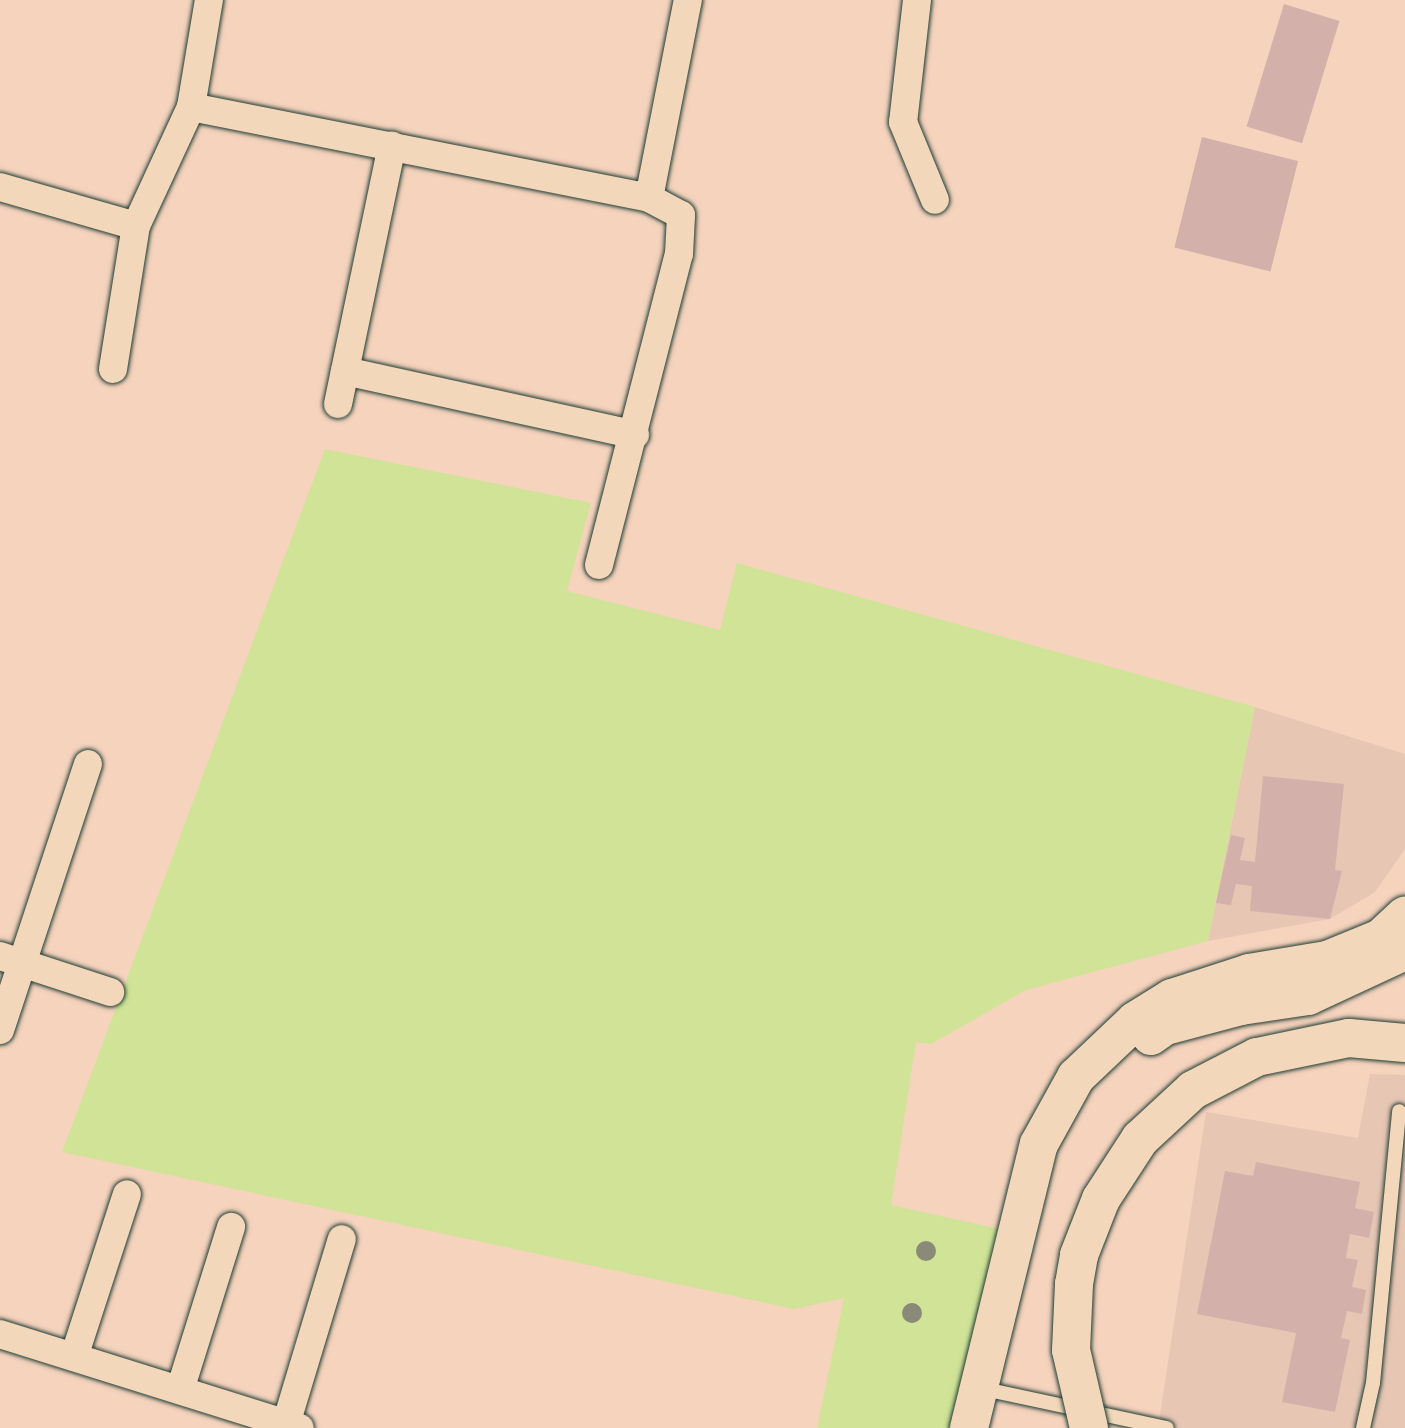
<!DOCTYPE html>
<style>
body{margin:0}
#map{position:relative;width:1405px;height:1428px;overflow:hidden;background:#f5d3bd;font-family:Mali,sans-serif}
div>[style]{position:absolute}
.built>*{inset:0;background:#e7c6b4}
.green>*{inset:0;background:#d0e397}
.building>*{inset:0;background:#d3b1aa;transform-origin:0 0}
.roads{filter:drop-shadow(0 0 2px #1f3d34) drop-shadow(0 0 2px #1f3d34)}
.lane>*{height:14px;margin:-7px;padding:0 7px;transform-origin:7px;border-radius:7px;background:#f3d7ba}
.street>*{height:28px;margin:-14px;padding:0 14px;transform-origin:14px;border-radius:14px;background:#f3d7ba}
.highway>*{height:38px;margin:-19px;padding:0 19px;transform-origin:19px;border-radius:19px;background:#f3d7ba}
.bridges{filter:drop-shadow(0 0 2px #1f3d34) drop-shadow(0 0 2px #1f3d34)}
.highway-bridge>*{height:38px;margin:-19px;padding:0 19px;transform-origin:19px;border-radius:19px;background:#f3d7ba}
.trees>*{width:20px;height:20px;margin:-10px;border-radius:50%;background:#898a77}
span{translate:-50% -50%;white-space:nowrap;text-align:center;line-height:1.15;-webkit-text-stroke:6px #f3d7ba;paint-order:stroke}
</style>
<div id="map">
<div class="built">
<i style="clip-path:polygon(1255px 707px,1405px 754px,1405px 849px,1375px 892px,1330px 919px,1208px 941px)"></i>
<i style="clip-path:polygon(1370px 1074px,1405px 1075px,1405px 1428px,1158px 1428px,1206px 1112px,1358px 1138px)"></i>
</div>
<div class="green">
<i style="clip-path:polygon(325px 449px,591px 503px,567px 591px,720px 630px,737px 563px,1255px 707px,1208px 941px,1026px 990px,931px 1044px,916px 1042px,891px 1205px,1004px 1230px,959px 1428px,817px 1428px,844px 1298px,794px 1309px,62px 1152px)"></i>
</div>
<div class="building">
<i style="left:1284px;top:4px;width:58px;height:128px;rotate:17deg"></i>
<i style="left:1202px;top:137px;width:99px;height:114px;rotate:14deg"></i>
<i style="clip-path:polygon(1263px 776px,1344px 784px,1335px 870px,1342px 871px,1330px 919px,1250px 911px,1252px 886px,1236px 884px,1231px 905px,1216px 903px,1231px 835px,1245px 838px,1240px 860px,1255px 862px)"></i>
<i style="clip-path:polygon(1256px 1162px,1360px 1182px,1355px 1208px,1374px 1212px,1369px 1238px,1350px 1234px,1346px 1258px,1358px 1260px,1352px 1287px,1366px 1290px,1362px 1314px,1347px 1311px,1341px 1338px,1350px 1340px,1335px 1412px,1282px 1402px,1296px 1333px,1197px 1314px,1225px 1171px,1253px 1176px)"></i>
</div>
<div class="roads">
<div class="lane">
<i style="left:980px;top:1388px;width:191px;rotate:12.1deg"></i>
<i style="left:1363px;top:1428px;width:46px;rotate:-77.5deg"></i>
<i style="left:1373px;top:1383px;width:273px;rotate:-84.5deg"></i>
</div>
<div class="street">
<i style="left:917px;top:0;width:123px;rotate:96.5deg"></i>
<i style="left:903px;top:122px;width:84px;rotate:67.7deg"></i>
<i style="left:191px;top:107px;width:467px;rotate:11.2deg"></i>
<i style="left:0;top:187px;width:141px;rotate:16deg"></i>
<i style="left:113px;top:369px;width:145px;rotate:-80.9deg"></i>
<i style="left:136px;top:226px;width:131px;rotate:-65.2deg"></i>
<i style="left:191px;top:107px;width:109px;rotate:-80.5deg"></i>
<i style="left:345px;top:371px;width:297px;rotate:12.4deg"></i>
<i style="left:338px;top:404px;width:264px;rotate:-78.2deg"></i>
<i style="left:599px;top:565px;width:321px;rotate:-75.6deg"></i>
<i style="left:679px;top:254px;width:39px;rotate:-87deg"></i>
<i style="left:681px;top:215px;width:36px;rotate:-152deg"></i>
<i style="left:649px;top:198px;width:202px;rotate:-78.9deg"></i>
<i style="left:0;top:956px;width:116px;rotate:18.1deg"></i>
<i style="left:0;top:1030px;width:280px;rotate:-71.7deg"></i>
<i style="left:0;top:1334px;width:314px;rotate:17.4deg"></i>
<i style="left:74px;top:1357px;width:171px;rotate:-72deg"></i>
<i style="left:180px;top:1390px;width:171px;rotate:-72.6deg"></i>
<i style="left:286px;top:1424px;width:193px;rotate:-73.2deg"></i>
</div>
<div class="highway">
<i style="left:1151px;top:1036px;width:17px;rotate:-36deg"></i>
<i style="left:1165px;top:1026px;width:79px;rotate:-14.7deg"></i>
<i style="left:1241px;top:1006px;width:68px;rotate:-8.5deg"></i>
<i style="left:1308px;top:996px;width:105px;rotate:-24.9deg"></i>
<i style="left:969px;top:1428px;width:292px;rotate:-76.2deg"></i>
<i style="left:1039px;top:1144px;width:77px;rotate:-61.1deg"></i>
<i style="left:1076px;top:1077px;width:81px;rotate:-43.5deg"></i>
<i style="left:1135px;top:1021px;width:44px;rotate:-31.9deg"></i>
<i style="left:1172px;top:998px;width:81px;rotate:-18deg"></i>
<i style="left:1249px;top:973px;width:79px;rotate:-9.5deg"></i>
<i style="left:1327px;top:960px;width:58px;rotate:-22.2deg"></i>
<i style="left:1381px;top:938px;width:33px;rotate:-43deg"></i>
</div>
</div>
<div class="bridges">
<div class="highway-bridge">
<i style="left:1089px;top:1428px;width:80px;rotate:-103deg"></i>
<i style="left:1071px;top:1350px;width:66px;rotate:-87.4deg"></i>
<i style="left:1074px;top:1284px;width:29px;rotate:-80deg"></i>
<i style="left:1079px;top:1255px;width:60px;rotate:-68.6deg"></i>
<i style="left:1101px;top:1199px;width:72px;rotate:-57deg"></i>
<i style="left:1140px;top:1139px;width:72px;rotate:-42.8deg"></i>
<i style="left:1193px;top:1090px;width:72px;rotate:-27.3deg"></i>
<i style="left:1257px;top:1057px;width:94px;rotate:-11.7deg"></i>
<i style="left:1349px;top:1038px;width:56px;rotate:5.1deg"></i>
</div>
</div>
<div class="trees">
<i style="left:926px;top:1251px"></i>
<i style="left:912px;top:1313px"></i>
</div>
</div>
